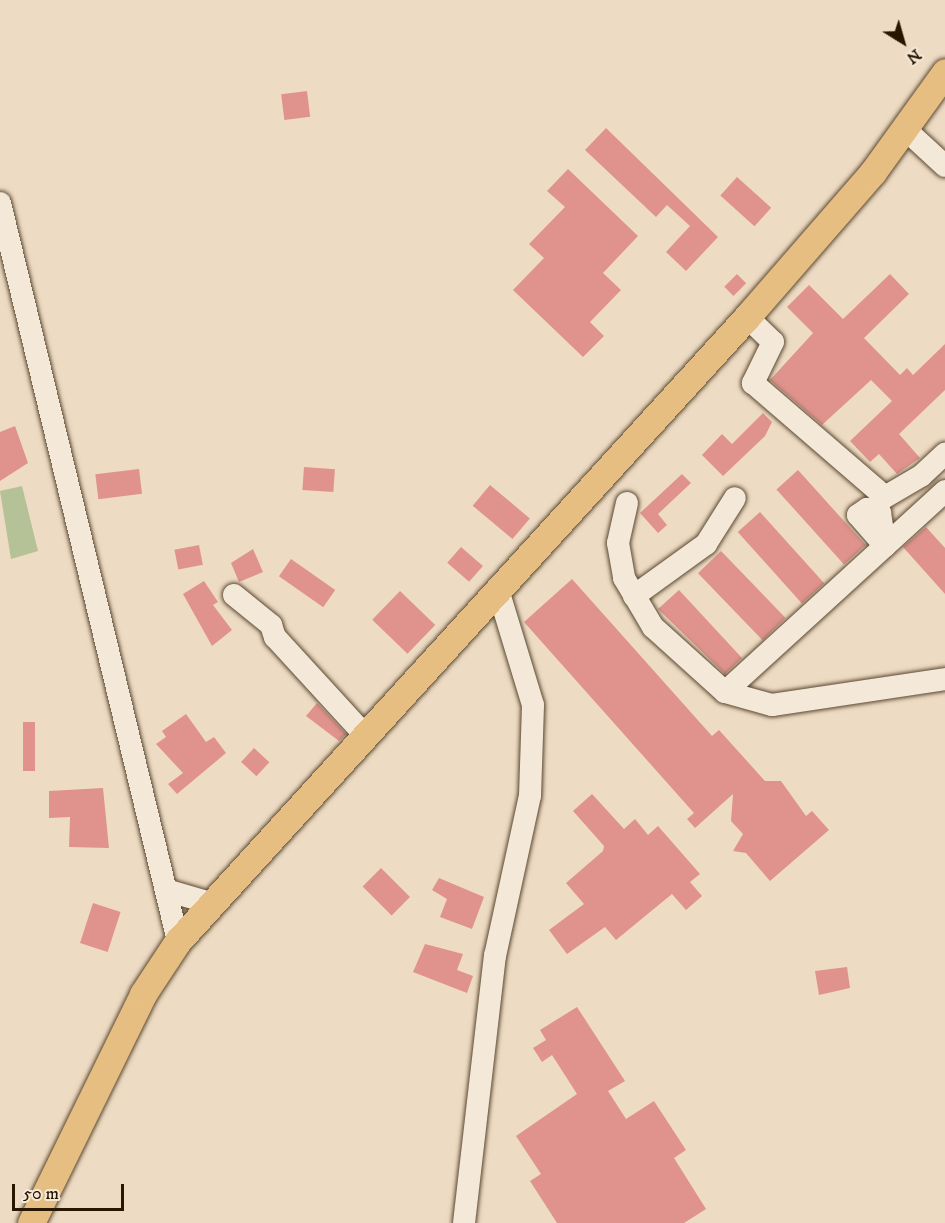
<!DOCTYPE html>
<style>
body{margin:0}
#map{position:relative;width:945px;height:1223px;overflow:hidden;background:#eedbc3;font-family:"IM FELL DW Pica",serif}
div>[style]{position:absolute}
.green>*{inset:0;background:#b5c196}
.building>*{inset:0;background:#e0938d;transform-origin:0 0}
.roads{filter:drop-shadow(0 0 2px #5a4831) drop-shadow(0 0 2px #5a4831)}
.minor>*{height:22px;margin:-11px;padding:0 11px;transform-origin:11px;border-radius:11px;background:#f4e8d8}
.major>*{height:27px;margin:-13.5px;padding:0 13.5px;transform-origin:13.5px;border-radius:13.5px;background:#e7be82}
span{translate:-50% -50%;white-space:nowrap;text-align:center;line-height:1.15;-webkit-text-stroke:4.5px #f4e8d8;paint-order:stroke}
.north{position:absolute;left:873px;top:12px;width:60px;height:60px;-webkit-text-stroke:4px #f4e8d8;paint-order:stroke;rotate:143deg;font-size:16px;font-weight:700;line-height:24px;text-align:center;color:#281700}
.north::after{content:'';display:block;margin:auto;width:21px;height:27px;background:#281700;clip-path:polygon(50% 0,100% 100%,50% 72%,0 100%)}
.scale{position:absolute;left:12px;top:1184px;width:112px;height:27px;box-sizing:border-box;border:3px solid #281700;border-top:0;padding-left:8px;font-size:18px;line-height:21px;white-space:nowrap;color:#281700;-webkit-text-stroke:4px #f4e8d8;paint-order:stroke}
</style>
<div id="map">
<div class="green">
<i style="clip-path:polygon(22px 486px,38px 551px,11px 559px,0 491px)"></i>
</div>
<div class="building">
<i style="left:307px;top:91px;width:26px;height:26px;rotate:83deg"></i>
<i style="clip-path:polygon(606px 128px,718px 237px,686px 271px,666px 252px,690px 226px,667px 205px,656px 217px,585px 150px)"></i>
<i style="clip-path:polygon(568px 169px,638px 236px,603px 273px,621px 290px,590px 322px,604px 336px,583px 357px,513px 290px,544px 258px,529px 244px,565px 207px,547px 191px)"></i>
<i style="left:737px;top:177px;width:46px;height:25px;rotate:42deg"></i>
<i style="left:737px;top:274px;width:13px;height:18px;rotate:45deg"></i>
<i style="clip-path:polygon(890px 274px,909px 294px,864px 338px,900px 375px,907px 368px,913px 375px,945px 344px,945px 390px,899px 434px,920px 458px,897px 474px,879px 454px,870px 462px,850px 441px,892px 401px,871px 380px,822px 425px,770px 380px,813px 333px,787px 307px,809px 285px,843px 319px)"></i>
<i style="clip-path:polygon(763px 413px,772px 422px,765px 436px,723px 476px,702px 455px,722px 434px,732px 444px)"></i>
<i style="clip-path:polygon(15px 426px,28px 463px,0 481px,0 432px)"></i>
<i style="left:304px;top:467px;width:31px;height:23px;rotate:4deg"></i>
<i style="left:139px;top:469px;width:25px;height:44px;rotate:83deg"></i>
<i style="left:798px;top:470px;width:101px;height:29px;rotate:48deg"></i>
<i style="clip-path:polygon(682px 474px,691px 483px,658px 514px,667px 525px,658px 533px,640px 513px)"></i>
<i style="left:490px;top:485px;width:52px;height:27px;rotate:40deg"></i>
<i style="left:760px;top:512px;width:96px;height:30px;rotate:48deg"></i>
<i style="clip-path:polygon(926px 527px,945px 548px,945px 594px,903px 547px)"></i>
<i style="left:199px;top:545px;width:20px;height:25px;rotate:79deg"></i>
<i style="left:461px;top:547px;width:29px;height:21px;rotate:41deg"></i>
<i style="clip-path:polygon(253px 549px,263px 572px,239px 582px,231px 563px)"></i>
<i style="left:721px;top:551px;width:93px;height:32px;rotate:46deg"></i>
<i style="left:291px;top:559px;width:54px;height:21px;rotate:35deg"></i>
<i style="clip-path:polygon(572px 579px,712px 736px,719px 730px,765px 781px,781px 781px,806px 816px,812px 811px,829px 830px,770px 881px,746px 853px,733px 851px,743px 834px,731px 821px,733px 794px,695px 828px,687px 819px,694px 813px,524px 622px)"></i>
<i style="clip-path:polygon(204px 581px,218px 602px,213px 605px,232px 630px,212px 646px,183px 594px)"></i>
<i style="clip-path:polygon(679px 590px,742px 658px,725px 674px,658px 609px)"></i>
<i style="left:400px;top:591px;width:49px;height:40px;rotate:44deg"></i>
<i style="clip-path:polygon(317px 703px,346px 734px,339px 741px,306px 716px)"></i>
<i style="clip-path:polygon(186px 714px,206px 742px,214px 737px,226px 753px,177px 794px,168px 784px,183px 773px,156px 744px,166px 737px,162px 731px)"></i>
<i style="left:23px;top:722px;width:12px;height:49px"></i>
<i style="left:254px;top:748px;width:21px;height:19px;rotate:43deg"></i>
<i style="clip-path:polygon(103px 788px,109px 848px,69px 847px,70px 817px,49px 818px,49px 791px)"></i>
<i style="clip-path:polygon(592px 794px,624px 829px,635px 819px,648px 835px,658px 826px,700px 874px,690px 882px,702px 896px,686px 910px,672px 894px,616px 940px,605px 927px,567px 954px,549px 930px,584px 904px,566px 883px,603px 851px,604px 846px,573px 811px)"></i>
<i style="left:381px;top:868px;width:41px;height:26px;rotate:45deg"></i>
<i style="clip-path:polygon(439px 878px,484px 897px,472px 929px,440px 917px,447px 899px,432px 890px)"></i>
<i style="left:93px;top:903px;width:29px;height:42px;rotate:18deg"></i>
<i style="clip-path:polygon(425px 944px,463px 954px,457px 970px,473px 976px,467px 993px,413px 972px)"></i>
<i style="clip-path:polygon(847px 967px,850px 988px,819px 995px,815px 971px)"></i>
<i style="clip-path:polygon(577px 1007px,625px 1081px,608px 1091px,626px 1119px,654px 1101px,686px 1150px,674px 1158px,706px 1209px,684px 1223px,557px 1223px,530px 1181px,541px 1174px,516px 1136px,577px 1094px,552px 1055px,542px 1062px,533px 1048px,546px 1040px,540px 1030px)"></i>
</div>
<div class="roads">
<div class="minor">
<i style="left:906px;top:130px;width:53px;rotate:42.7deg"></i>
<i style="left:0;top:203px;width:759px;rotate:76.44deg"></i>
<i style="left:747px;top:317px;width:36px;rotate:44deg"></i>
<i style="left:773px;top:342px;width:46px;rotate:116deg"></i>
<i style="left:753px;top:383px;width:174px;rotate:40.8deg"></i>
<i style="left:885px;top:497px;width:42px;rotate:-30.3deg"></i>
<i style="left:921px;top:476px;width:33px;rotate:-43deg"></i>
<i style="left:627px;top:503px;width:41px;rotate:102.7deg"></i>
<i style="left:618px;top:543px;width:36px;rotate:80deg"></i>
<i style="left:624px;top:578px;width:57px;rotate:59.4deg"></i>
<i style="left:653px;top:627px;width:97px;rotate:42.1deg"></i>
<i style="left:725px;top:692px;width:298px;rotate:-42.4deg"></i>
<i style="left:867px;top:509px;width:14px;rotate:17deg"></i>
<i style="left:880px;top:513px;width:33px;rotate:81deg"></i>
<i style="left:885px;top:546px;width:41px;rotate:-131.1deg"></i>
<i style="left:858px;top:515px;width:11px;rotate:-34deg"></i>
<i style="left:234px;top:595px;width:48px;rotate:39deg"></i>
<i style="left:271px;top:625px;width:13px;rotate:72deg"></i>
<i style="left:275px;top:637px;width:132px;rotate:47.5deg"></i>
<i style="left:634px;top:596px;width:89px;rotate:-35.8deg"></i>
<i style="left:706px;top:544px;width:54px;rotate:-57.8deg"></i>
<i style="left:725px;top:692px;width:49px;rotate:15.5deg"></i>
<i style="left:772px;top:705px;width:175px;rotate:-8.5deg"></i>
<i style="left:169px;top:891px;width:43px;rotate:16.3deg"></i>
<i style="left:464px;top:1223px;width:269px;rotate:-83.4deg"></i>
<i style="left:495px;top:956px;width:164px;rotate:-77.7deg"></i>
<i style="left:530px;top:796px;width:91px;rotate:-88.1deg"></i>
<i style="left:533px;top:705px;width:120px;rotate:-106.9deg"></i>
</div>
<div class="major">
<i style="left:31px;top:1223px;width:255px;rotate:-63.9deg"></i>
<i style="left:143px;top:994px;width:64px;rotate:-56.6deg"></i>
<i style="left:178px;top:941px;width:844px;rotate:-47.64deg"></i>
<i style="left:747px;top:317px;width:192px;rotate:-49deg"></i>
<i style="left:873px;top:172px;width:123px;rotate:-54.2deg"></i>
</div>
</div>
<div class="north">N</div>
<div class="scale">50 m</div>
</div>
